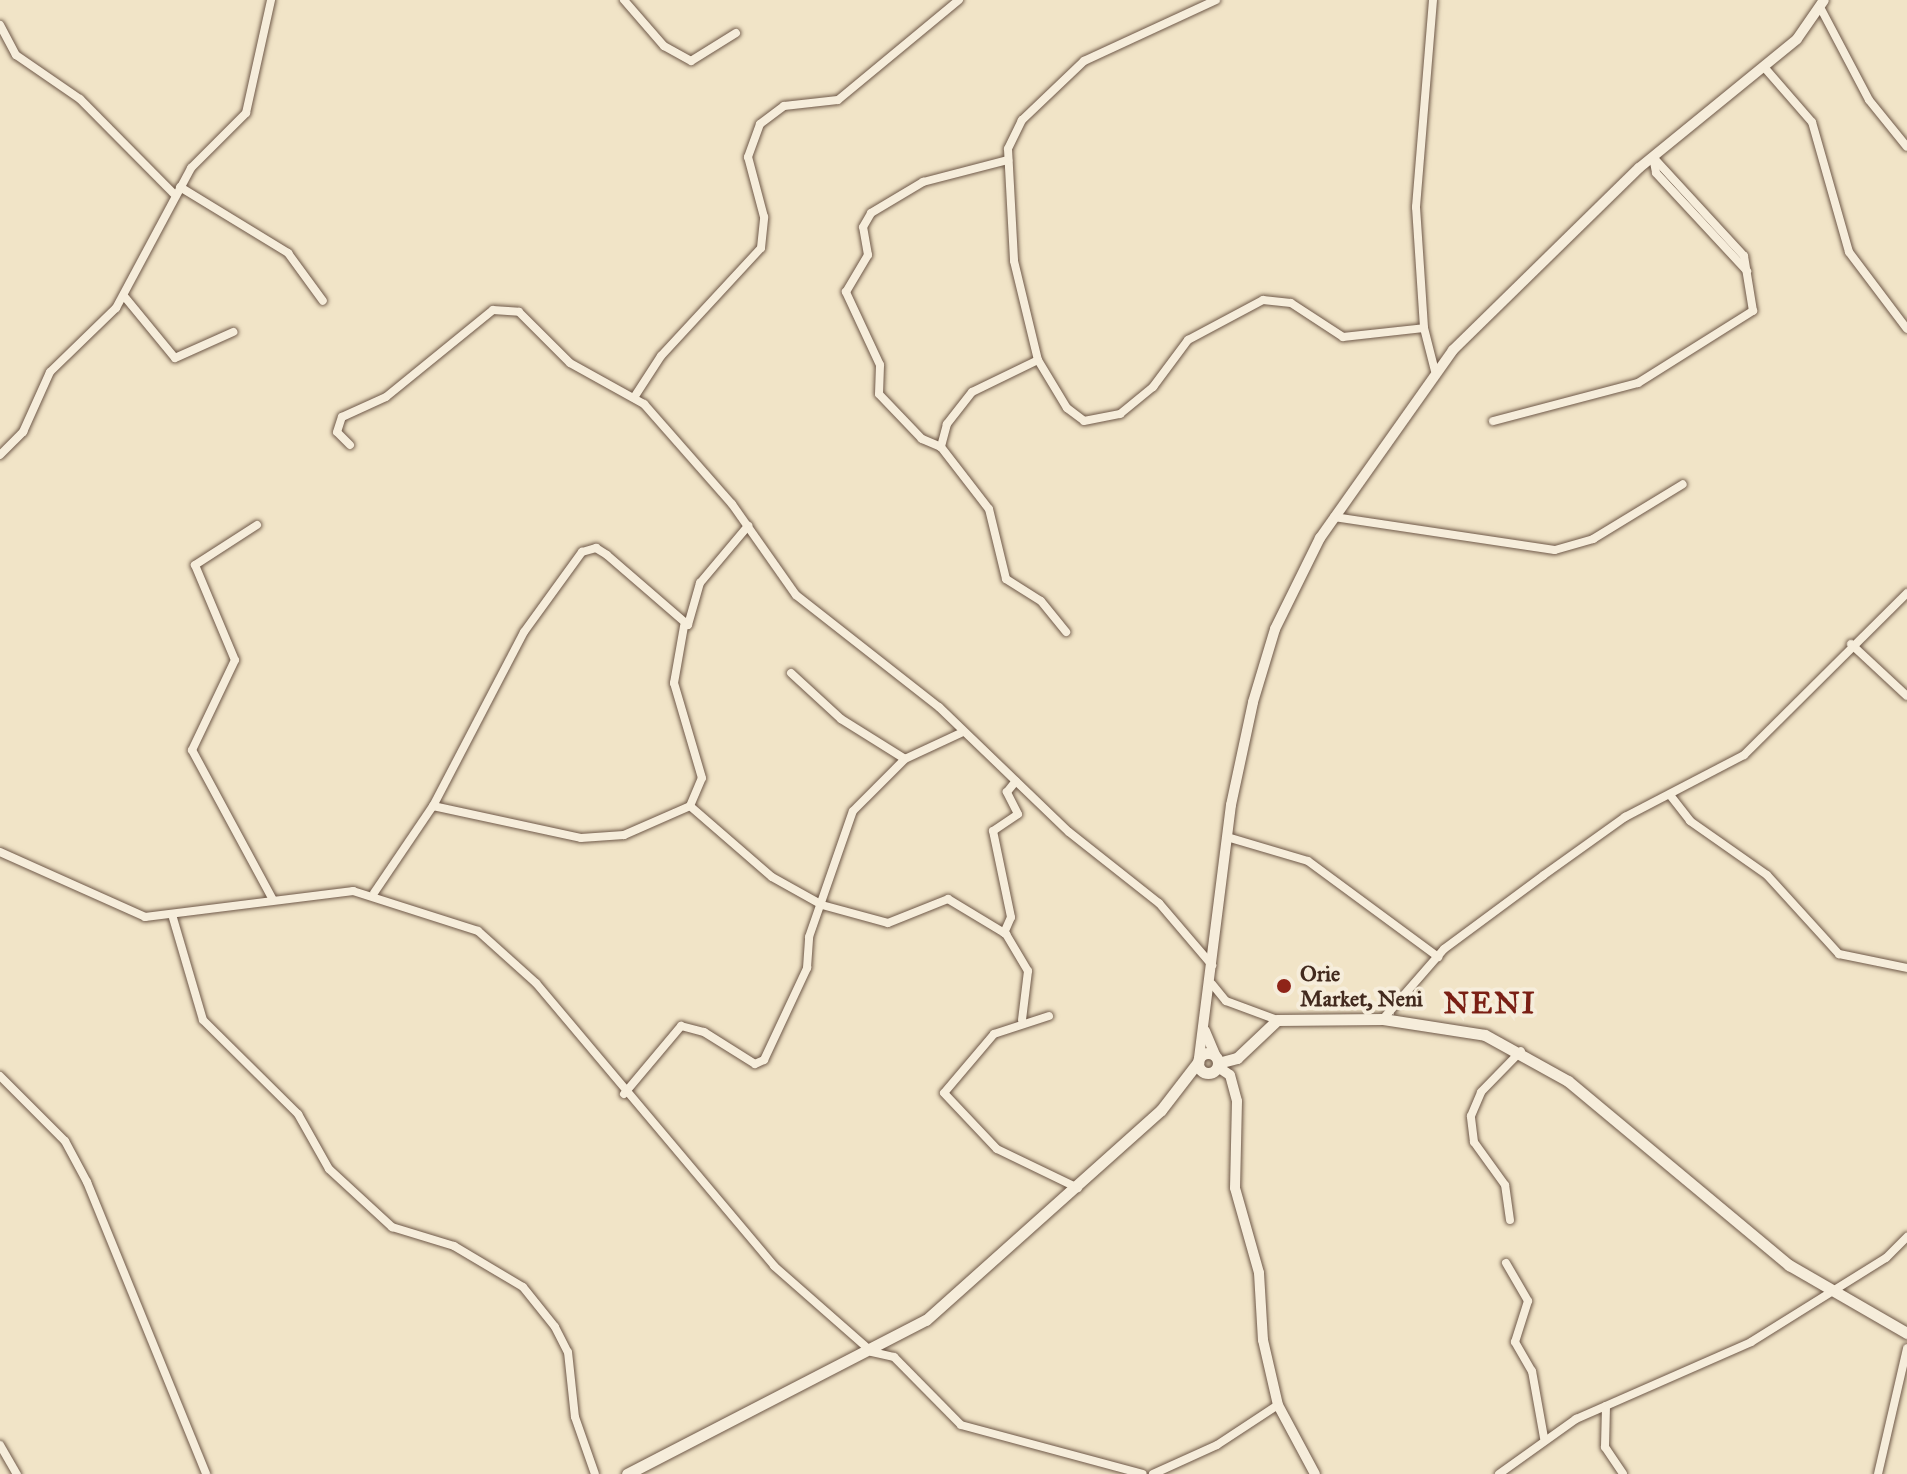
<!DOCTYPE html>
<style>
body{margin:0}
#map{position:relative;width:1907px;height:1474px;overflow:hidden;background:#f1e4c7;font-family:"IM FELL Great Primer",serif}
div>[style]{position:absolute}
.roads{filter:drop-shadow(0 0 2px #6e5848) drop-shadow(0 0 2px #6e5848)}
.minor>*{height:8px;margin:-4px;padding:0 4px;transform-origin:4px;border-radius:4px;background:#f6eddb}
.tertiary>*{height:10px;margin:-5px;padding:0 5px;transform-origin:5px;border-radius:5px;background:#f6eddb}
.secondary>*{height:11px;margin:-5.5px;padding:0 5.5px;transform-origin:5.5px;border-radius:5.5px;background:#f6eddb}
.secondary>.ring{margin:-5.5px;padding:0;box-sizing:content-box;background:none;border:11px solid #f6eddb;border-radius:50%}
.dots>*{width:22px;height:22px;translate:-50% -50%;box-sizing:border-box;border:4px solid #f6eddb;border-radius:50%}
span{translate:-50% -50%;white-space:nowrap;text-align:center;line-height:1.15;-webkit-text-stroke:8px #f6eddb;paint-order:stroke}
.poi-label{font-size:22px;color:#422a1e;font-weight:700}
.left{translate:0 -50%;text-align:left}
.district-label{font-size:30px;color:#7a1f14;font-weight:700;letter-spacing:2px}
</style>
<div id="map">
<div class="roads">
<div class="minor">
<i style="left:624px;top:0;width:61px;rotate:49deg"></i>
<i style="left:664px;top:46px;width:31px;rotate:29deg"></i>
<i style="left:691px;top:61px;width:53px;rotate:-31.9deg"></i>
<i style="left:1216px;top:0;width:145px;rotate:155.2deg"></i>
<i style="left:1084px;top:61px;width:86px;rotate:136.4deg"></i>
<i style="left:1022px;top:120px;width:32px;rotate:116deg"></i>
<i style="left:1008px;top:149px;width:112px;rotate:86.9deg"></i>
<i style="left:1014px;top:261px;width:102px;rotate:76.4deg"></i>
<i style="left:1038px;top:360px;width:56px;rotate:58.9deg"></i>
<i style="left:1067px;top:408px;width:21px;rotate:37deg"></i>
<i style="left:1084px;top:421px;width:37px;rotate:-11deg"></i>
<i style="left:1120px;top:414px;width:43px;rotate:-39.3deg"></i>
<i style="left:1153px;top:387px;width:59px;rotate:-53.3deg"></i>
<i style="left:1188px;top:340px;width:85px;rotate:-28.1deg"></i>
<i style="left:1263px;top:300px;width:28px;rotate:6deg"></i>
<i style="left:1291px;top:303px;width:62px;rotate:33.2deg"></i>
<i style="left:1343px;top:337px;width:81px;rotate:-6.3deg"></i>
<i style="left:1433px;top:0;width:208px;rotate:94.7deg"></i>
<i style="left:1416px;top:207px;width:121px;rotate:86.2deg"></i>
<i style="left:1424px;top:328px;width:44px;rotate:75.7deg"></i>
<i style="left:1820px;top:7px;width:105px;rotate:62.2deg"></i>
<i style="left:1869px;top:100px;width:60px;rotate:51deg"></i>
<i style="left:0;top:25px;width:34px;rotate:62deg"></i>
<i style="left:16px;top:55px;width:78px;rotate:34.5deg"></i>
<i style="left:80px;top:99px;width:135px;rotate:45.3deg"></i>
<i style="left:1764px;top:67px;width:73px;rotate:48.9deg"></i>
<i style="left:1812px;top:122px;width:135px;rotate:74.1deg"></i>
<i style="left:1849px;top:252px;width:96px;rotate:53deg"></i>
<i style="left:1653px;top:157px;width:16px;rotate:79deg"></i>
<i style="left:1656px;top:173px;width:134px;rotate:47.1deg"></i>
<i style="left:180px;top:187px;width:127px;rotate:31.4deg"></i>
<i style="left:288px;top:253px;width:59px;rotate:53.9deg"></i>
<i style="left:124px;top:296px;width:80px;rotate:50.6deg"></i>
<i style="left:175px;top:358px;width:64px;rotate:-24.1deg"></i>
<i style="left:1038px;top:360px;width:73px;rotate:154.1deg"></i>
<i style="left:972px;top:392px;width:41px;rotate:128deg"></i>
<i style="left:947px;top:424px;width:24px;rotate:105deg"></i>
<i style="left:941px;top:447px;width:78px;rotate:52.3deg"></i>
<i style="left:989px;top:509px;width:72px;rotate:76.3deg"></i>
<i style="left:1006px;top:579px;width:41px;rotate:32.2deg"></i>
<i style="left:1041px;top:601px;width:40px;rotate:51deg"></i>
<i style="left:635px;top:396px;width:48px;rotate:-57deg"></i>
<i style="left:661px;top:356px;width:147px;rotate:-47.2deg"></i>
<i style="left:761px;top:248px;width:31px;rotate:-84deg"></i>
<i style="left:764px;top:217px;width:62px;rotate:-104.9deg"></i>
<i style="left:748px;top:157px;width:35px;rotate:-70deg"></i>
<i style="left:760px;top:124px;width:30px;rotate:-37deg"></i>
<i style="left:784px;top:106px;width:54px;rotate:-6.3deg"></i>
<i style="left:838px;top:100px;width:157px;rotate:-39.6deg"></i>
<i style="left:1493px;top:421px;width:150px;rotate:-14.7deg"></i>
<i style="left:1638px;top:383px;width:136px;rotate:-32.1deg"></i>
<i style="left:1753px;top:311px;width:56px;rotate:-99.3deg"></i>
<i style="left:1744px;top:256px;width:134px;rotate:-132.6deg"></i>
<i style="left:350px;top:445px;width:18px;rotate:-135deg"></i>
<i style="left:337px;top:432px;width:16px;rotate:-72deg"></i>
<i style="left:342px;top:417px;width:48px;rotate:-24.4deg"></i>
<i style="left:386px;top:397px;width:138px;rotate:-39.1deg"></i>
<i style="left:493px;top:310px;width:26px;rotate:4deg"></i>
<i style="left:519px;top:312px;width:72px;rotate:45deg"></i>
<i style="left:570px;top:363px;width:85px;rotate:29deg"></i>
<i style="left:644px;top:404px;width:133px;rotate:48.7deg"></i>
<i style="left:732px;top:504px;width:111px;rotate:54.9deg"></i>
<i style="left:796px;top:595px;width:182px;rotate:38.1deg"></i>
<i style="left:939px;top:707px;width:180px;rotate:43.9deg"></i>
<i style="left:1069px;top:832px;width:115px;rotate:38.3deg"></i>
<i style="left:1159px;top:903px;width:82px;rotate:49.5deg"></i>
<i style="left:941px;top:447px;width:21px;rotate:-157deg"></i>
<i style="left:922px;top:439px;width:62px;rotate:-133.7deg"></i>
<i style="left:879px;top:394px;width:29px;rotate:-88deg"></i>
<i style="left:880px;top:365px;width:81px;rotate:-115deg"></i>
<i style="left:846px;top:292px;width:43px;rotate:-59.3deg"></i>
<i style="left:868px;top:255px;width:28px;rotate:-100deg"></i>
<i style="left:863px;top:227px;width:16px;rotate:-60deg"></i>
<i style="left:871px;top:213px;width:61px;rotate:-30.8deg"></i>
<i style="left:923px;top:182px;width:88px;rotate:-14.5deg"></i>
<i style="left:0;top:455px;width:33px;rotate:-45deg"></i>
<i style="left:23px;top:432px;width:66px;rotate:-65.8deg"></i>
<i style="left:50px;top:372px;width:92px;rotate:-44.1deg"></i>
<i style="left:116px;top:308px;width:159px;rotate:-61.8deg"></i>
<i style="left:191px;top:168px;width:78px;rotate:-45deg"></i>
<i style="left:246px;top:113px;width:116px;rotate:-77.5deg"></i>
<i style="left:1334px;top:517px;width:223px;rotate:8.5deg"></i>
<i style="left:1555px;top:550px;width:40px;rotate:-16deg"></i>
<i style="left:1593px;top:539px;width:105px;rotate:-31.4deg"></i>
<i style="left:257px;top:525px;width:74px;rotate:147.2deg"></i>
<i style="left:195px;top:565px;width:103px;rotate:67.2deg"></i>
<i style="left:235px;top:660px;width:100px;rotate:115.5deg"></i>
<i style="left:192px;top:750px;width:170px;rotate:61.6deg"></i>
<i style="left:1851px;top:644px;width:76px;rotate:42.9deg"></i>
<i style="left:791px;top:673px;width:68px;rotate:42.6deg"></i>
<i style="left:841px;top:719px;width:75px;rotate:32deg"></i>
<i style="left:1670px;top:795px;width:33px;rotate:52deg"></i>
<i style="left:1690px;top:821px;width:94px;rotate:35deg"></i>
<i style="left:1767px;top:875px;width:107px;rotate:47.7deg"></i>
<i style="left:1839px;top:954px;width:69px;rotate:11.6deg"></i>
<i style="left:433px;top:806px;width:151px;rotate:12.2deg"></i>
<i style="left:581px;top:838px;width:43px;rotate:-4deg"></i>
<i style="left:624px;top:835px;width:72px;rotate:-23.7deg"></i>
<i style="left:690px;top:806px;width:30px;rotate:-67deg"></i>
<i style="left:702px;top:778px;width:99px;rotate:-106.4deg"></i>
<i style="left:674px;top:683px;width:58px;rotate:-80deg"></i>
<i style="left:690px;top:806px;width:108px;rotate:40.9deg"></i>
<i style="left:772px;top:877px;width:57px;rotate:29.2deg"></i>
<i style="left:822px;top:905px;width:68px;rotate:15.3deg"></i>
<i style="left:888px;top:923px;width:65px;rotate:-21.8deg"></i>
<i style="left:948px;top:899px;width:68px;rotate:31.1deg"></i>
<i style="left:1006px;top:934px;width:43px;rotate:59.3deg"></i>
<i style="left:1028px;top:971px;width:49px;rotate:97deg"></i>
<i style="left:1227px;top:837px;width:84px;rotate:16.5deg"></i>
<i style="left:1308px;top:861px;width:162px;rotate:36.4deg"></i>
<i style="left:0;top:852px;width:159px;rotate:24.1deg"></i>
<i style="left:145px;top:917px;width:210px;rotate:-7.1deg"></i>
<i style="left:353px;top:891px;width:131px;rotate:17.7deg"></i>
<i style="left:478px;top:931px;width:78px;rotate:41.9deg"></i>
<i style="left:536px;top:983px;width:370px;rotate:49.9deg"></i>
<i style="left:774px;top:1266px;width:130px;rotate:41.3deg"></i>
<i style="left:872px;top:1352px;width:23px;rotate:13deg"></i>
<i style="left:894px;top:1357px;width:95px;rotate:45.4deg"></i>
<i style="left:961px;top:1425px;width:188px;rotate:15.1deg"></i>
<i style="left:374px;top:893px;width:105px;rotate:-55.9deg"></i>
<i style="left:433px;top:806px;width:196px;rotate:-62.4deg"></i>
<i style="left:524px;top:632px;width:99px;rotate:-54.1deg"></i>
<i style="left:582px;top:552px;width:15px;rotate:-16deg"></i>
<i style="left:596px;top:548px;width:13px;rotate:32deg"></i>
<i style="left:607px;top:555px;width:107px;rotate:40.8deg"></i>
<i style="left:688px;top:625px;width:44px;rotate:-74.1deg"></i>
<i style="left:700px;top:583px;width:75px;rotate:-49.9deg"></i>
<i style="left:173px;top:918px;width:106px;rotate:73.6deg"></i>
<i style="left:203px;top:1020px;width:134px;rotate:44.7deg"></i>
<i style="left:298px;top:1114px;width:63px;rotate:60.6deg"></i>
<i style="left:329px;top:1169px;width:86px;rotate:42.6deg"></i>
<i style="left:392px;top:1227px;width:65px;rotate:17deg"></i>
<i style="left:454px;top:1246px;width:80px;rotate:30.7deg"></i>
<i style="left:523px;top:1287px;width:51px;rotate:51.3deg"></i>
<i style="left:555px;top:1327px;width:28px;rotate:63deg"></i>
<i style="left:568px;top:1352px;width:65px;rotate:83.9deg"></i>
<i style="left:575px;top:1417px;width:60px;rotate:70.7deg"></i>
<i style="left:1004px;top:933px;width:17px;rotate:-66deg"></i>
<i style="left:1011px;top:917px;width:88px;rotate:-101.8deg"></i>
<i style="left:993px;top:831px;width:30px;rotate:-34deg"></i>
<i style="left:1018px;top:814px;width:25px;rotate:-117deg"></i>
<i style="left:1007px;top:792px;width:14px;rotate:-51deg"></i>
<i style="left:1212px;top:984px;width:22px;rotate:51deg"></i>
<i style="left:1226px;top:1001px;width:54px;rotate:20.4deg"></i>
<i style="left:1049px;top:1016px;width:58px;rotate:161.9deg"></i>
<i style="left:994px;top:1034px;width:77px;rotate:130.3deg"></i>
<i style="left:944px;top:1093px;width:77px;rotate:46.6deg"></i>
<i style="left:997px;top:1149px;width:90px;rotate:25.7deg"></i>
<i style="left:1383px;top:1019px;width:93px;rotate:-48.9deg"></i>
<i style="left:1444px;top:949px;width:124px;rotate:-36.5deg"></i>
<i style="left:1544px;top:875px;width:100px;rotate:-35.6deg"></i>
<i style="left:1625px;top:817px;width:134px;rotate:-27.5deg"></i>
<i style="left:1744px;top:755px;width:230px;rotate:-44.8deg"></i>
<i style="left:0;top:1076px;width:92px;rotate:45deg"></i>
<i style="left:65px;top:1141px;width:47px;rotate:61.8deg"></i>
<i style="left:87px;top:1182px;width:315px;rotate:67.8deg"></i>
<i style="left:624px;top:1094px;width:89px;rotate:-50deg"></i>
<i style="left:681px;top:1026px;width:24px;rotate:15deg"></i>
<i style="left:704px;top:1032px;width:60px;rotate:32.1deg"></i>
<i style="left:755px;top:1064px;width:10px;rotate:-24deg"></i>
<i style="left:764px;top:1060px;width:102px;rotate:-64.9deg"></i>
<i style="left:807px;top:968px;width:31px;rotate:-86deg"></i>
<i style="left:809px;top:937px;width:133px;rotate:-70.8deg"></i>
<i style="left:853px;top:811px;width:74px;rotate:-45deg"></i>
<i style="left:905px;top:759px;width:62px;rotate:-24.9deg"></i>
<i style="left:1510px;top:1220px;width:35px;rotate:-98deg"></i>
<i style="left:1505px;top:1185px;width:53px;rotate:-125.8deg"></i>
<i style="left:1474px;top:1142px;width:26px;rotate:-97deg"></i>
<i style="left:1471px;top:1116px;width:26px;rotate:-67deg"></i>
<i style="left:1481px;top:1092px;width:57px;rotate:-45.7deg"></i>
<i style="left:1506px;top:1263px;width:44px;rotate:59.9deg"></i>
<i style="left:1528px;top:1301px;width:43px;rotate:107.6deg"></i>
<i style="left:1515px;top:1342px;width:34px;rotate:60deg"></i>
<i style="left:1532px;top:1371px;width:68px;rotate:79.8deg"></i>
<i style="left:1606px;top:1406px;width:41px;rotate:91.4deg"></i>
<i style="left:1605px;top:1447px;width:32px;rotate:56deg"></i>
<i style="left:0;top:1445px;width:34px;rotate:60deg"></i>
<i style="left:1153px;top:1474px;width:70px;rotate:-24.4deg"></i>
<i style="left:1217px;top:1445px;width:73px;rotate:-33.3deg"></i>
<i style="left:1499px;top:1474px;width:95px;rotate:-35.5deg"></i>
<i style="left:1576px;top:1419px;width:191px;rotate:-23.7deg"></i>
<i style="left:1751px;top:1342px;width:159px;rotate:-31.9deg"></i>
<i style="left:1886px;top:1258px;width:30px;rotate:-45deg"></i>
<i style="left:1878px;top:1474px;width:129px;rotate:-77deg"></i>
</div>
<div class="tertiary">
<i style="left:1205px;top:1031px;width:26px;rotate:67deg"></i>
<i style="left:1199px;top:1058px;width:255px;rotate:-82.8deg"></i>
<i style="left:1231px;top:805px;width:105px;rotate:-77.9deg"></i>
<i style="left:1253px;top:702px;width:76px;rotate:-73.2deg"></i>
<i style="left:1275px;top:629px;width:102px;rotate:-63.7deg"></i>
<i style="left:1320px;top:538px;width:230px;rotate:-54.7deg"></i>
<i style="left:1453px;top:350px;width:260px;rotate:-44.4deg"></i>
<i style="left:1639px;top:168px;width:204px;rotate:-39.2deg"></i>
<i style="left:1797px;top:39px;width:47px;rotate:-55.3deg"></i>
<i style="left:1218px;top:1067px;width:14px;rotate:34deg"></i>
<i style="left:1230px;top:1075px;width:27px;rotate:75deg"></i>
<i style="left:1237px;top:1101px;width:87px;rotate:91.3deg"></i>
<i style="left:1235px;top:1188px;width:88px;rotate:74.2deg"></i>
<i style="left:1259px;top:1273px;width:67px;rotate:86.6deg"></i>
<i style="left:1263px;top:1340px;width:67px;rotate:77deg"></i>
<i style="left:1278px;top:1405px;width:78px;rotate:61.8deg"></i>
</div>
<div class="secondary">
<i class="ring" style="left:1198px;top:1053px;width:9px;height:9px"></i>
<i style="left:1218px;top:1063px;width:20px;rotate:-15deg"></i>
<i style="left:1237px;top:1058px;width:55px;rotate:-43.5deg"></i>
<i style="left:1277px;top:1020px;width:106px;rotate:-0.5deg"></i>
<i style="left:1383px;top:1019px;width:103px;rotate:8.9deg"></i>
<i style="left:1485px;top:1035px;width:95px;rotate:29deg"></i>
<i style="left:1568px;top:1081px;width:288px;rotate:39.8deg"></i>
<i style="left:1789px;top:1265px;width:136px;rotate:30deg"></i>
<i style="left:627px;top:1474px;width:336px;rotate:-27.3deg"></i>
<i style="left:926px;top:1320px;width:315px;rotate:-41.8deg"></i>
<i style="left:1161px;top:1110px;width:61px;rotate:-52.4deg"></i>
</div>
</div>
<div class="dots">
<i style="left:1284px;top:986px;background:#8f2418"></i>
</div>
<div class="poi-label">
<span class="left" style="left:1300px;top:986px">Orie<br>Market, Neni</span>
</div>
<div class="district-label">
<span style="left:1490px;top:1003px">NENI</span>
</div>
</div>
